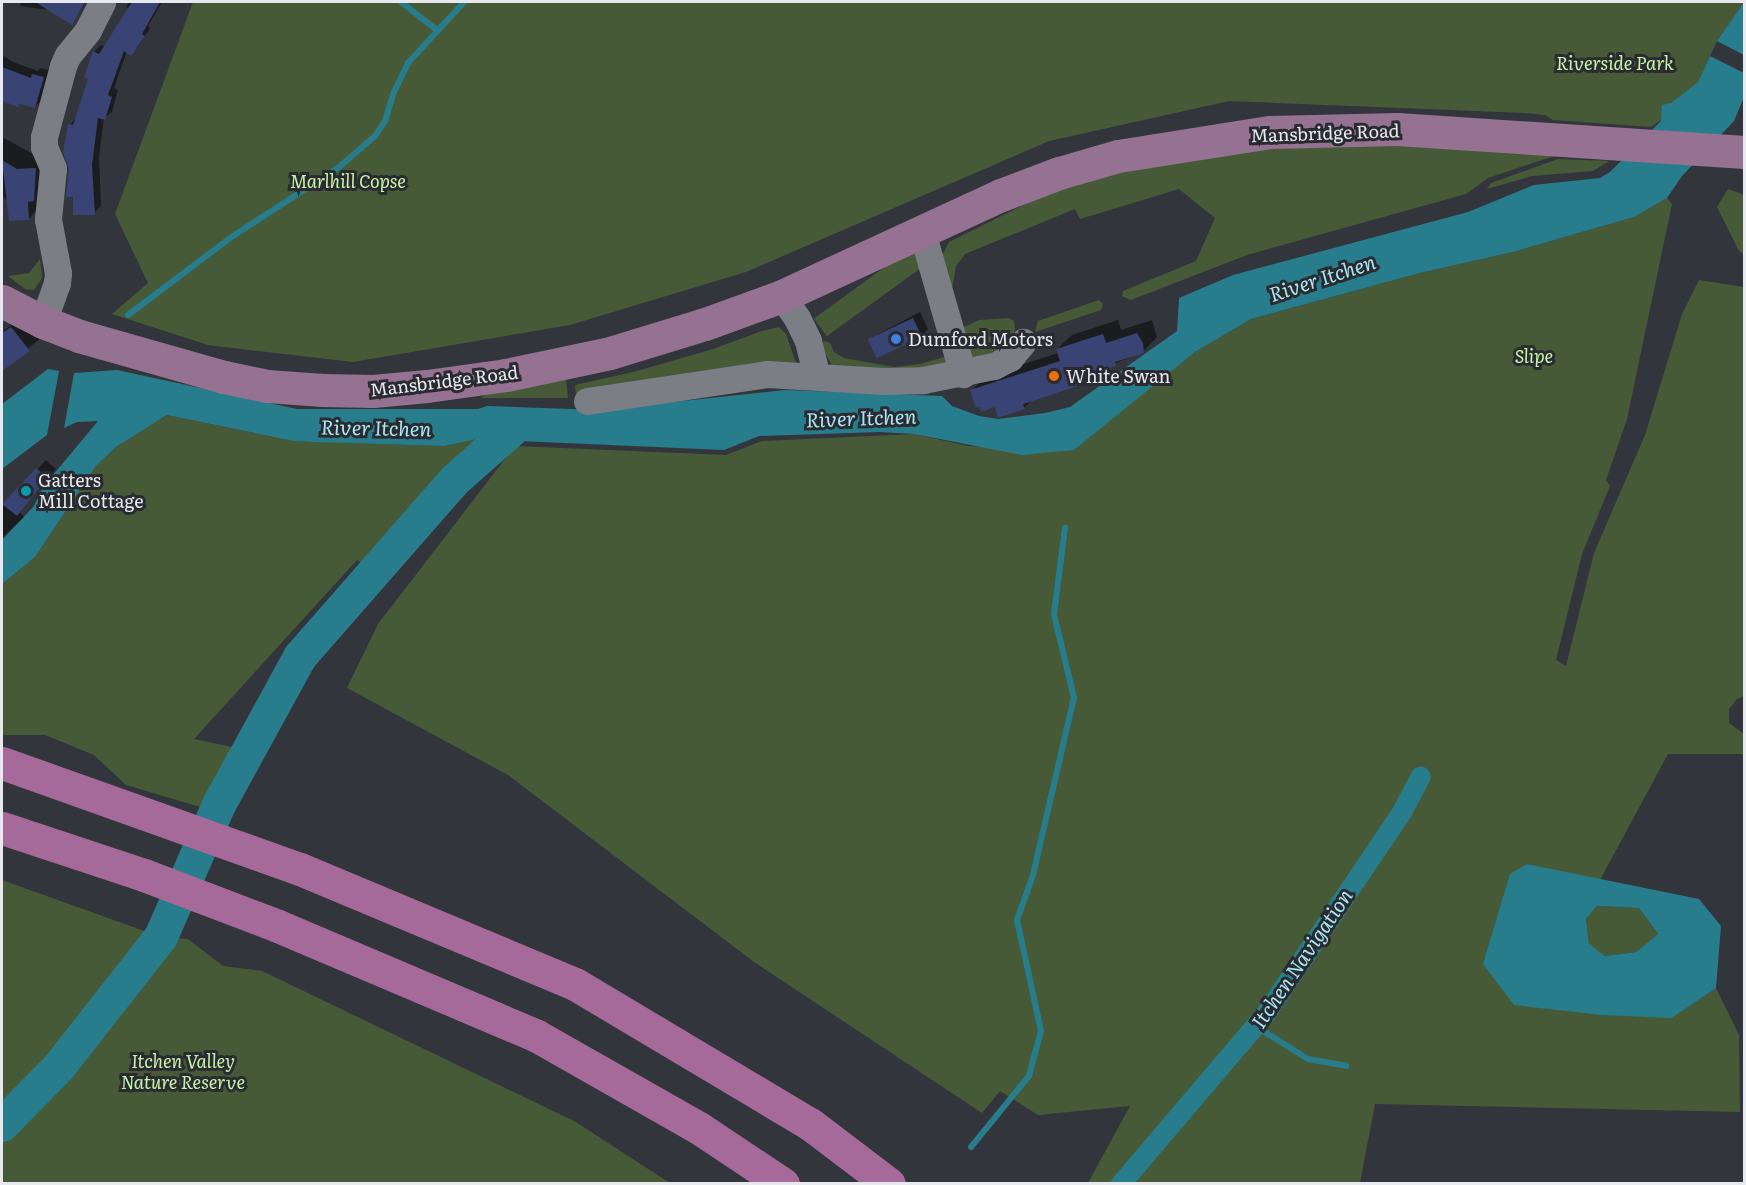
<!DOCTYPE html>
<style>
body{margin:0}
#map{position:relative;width:1746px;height:1185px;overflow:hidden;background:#33353c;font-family:Literata,serif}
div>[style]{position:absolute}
.green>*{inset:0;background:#465a38;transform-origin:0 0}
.water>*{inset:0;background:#287d8d}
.pier>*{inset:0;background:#33353c}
.shadow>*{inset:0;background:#0007}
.stream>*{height:6px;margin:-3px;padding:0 3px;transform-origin:3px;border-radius:3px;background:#287d8d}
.canal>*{height:20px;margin:-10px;padding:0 10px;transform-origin:10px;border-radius:10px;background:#287d8d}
.river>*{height:34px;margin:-17px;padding:0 17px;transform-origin:17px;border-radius:17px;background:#287d8d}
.building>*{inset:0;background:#394474;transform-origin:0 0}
.minor>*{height:27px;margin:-13.5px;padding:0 13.5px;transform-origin:13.5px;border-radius:13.5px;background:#7c7e86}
.major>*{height:33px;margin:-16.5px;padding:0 16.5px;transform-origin:16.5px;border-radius:16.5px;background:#957291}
.highway>*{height:33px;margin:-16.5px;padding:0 16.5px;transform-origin:16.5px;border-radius:16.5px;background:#a56a99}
.dots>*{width:16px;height:16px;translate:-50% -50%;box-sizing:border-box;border:3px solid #292b31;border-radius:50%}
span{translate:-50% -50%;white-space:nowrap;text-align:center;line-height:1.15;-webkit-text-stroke:6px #292b31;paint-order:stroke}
.park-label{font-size:18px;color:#c6f5a7;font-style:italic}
.street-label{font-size:18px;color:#e8e9ee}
.poi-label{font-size:18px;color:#e8e9ee}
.left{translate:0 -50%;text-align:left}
.water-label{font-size:20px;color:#a8e8f6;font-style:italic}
.frame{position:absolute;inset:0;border:3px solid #e8e9ee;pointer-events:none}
</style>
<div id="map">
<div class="green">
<i style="clip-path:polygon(193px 2px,1744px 2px,1717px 41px,1698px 82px,1671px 103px,1661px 120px,1651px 127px,1553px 120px,1545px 115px,1525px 113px,1229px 101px,1049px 141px,746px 272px,570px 325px,353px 362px,208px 345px,112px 314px,148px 283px,115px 214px)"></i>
<i style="clip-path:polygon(1394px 142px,1557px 155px,1488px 178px,1466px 194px,1247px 255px,1131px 300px,1122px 296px,1123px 291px,1196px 261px,1215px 218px,1179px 189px,1080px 219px,1075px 209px,965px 254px,956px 266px,951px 296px,941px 258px,949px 242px,1046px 194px,1136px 162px,1272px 145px)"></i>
<i style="clip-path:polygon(1558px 159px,1609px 161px,1593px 171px,1532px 176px,1487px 189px,1491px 183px)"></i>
<i style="clip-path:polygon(1728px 189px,1744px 195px,1744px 254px,1739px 251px,1717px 207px)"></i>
<i style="clip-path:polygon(1667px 198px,1672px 204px,1627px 419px,1606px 480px,1610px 486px,1582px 554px,1556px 660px,1566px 666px,1594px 553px,1645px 435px,1682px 314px,1699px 280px,1744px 287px,1744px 696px,1737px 699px,1729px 709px,1729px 723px,1744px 734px,1744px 754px,1668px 754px,1600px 880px,1527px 864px,1483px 964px,1672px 1018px,1716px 988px,1739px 1035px,1740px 1112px,1375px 1104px,1360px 1183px,1088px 1183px,1130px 1106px,1038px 1115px,1000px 1091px,982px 1113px,754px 962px,508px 775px,347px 688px,378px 624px,515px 446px,726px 455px,762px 441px,914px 434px,968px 446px,1073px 450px,1195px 352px,1251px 319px,1420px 273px,1513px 252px,1634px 217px)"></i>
<i style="left:911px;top:248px;width:22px;height:120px;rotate:54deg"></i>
<i style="clip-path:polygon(40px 259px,42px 278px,34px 290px,25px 289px,8px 276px,29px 273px)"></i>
<i style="clip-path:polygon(1099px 300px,1103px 304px,1101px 310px,1035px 332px,1038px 321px)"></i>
<i style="clip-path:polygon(1009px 318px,1014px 321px,1015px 329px,1011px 342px,969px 365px,962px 328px,979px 320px)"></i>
<i style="clip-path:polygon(779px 327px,786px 334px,798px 369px,576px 397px,575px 385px,637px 371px,713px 349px,762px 331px)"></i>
<i style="clip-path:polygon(825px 341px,830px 343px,834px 352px,844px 358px,894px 367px,920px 364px,948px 356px,951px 370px,834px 369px,820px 344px)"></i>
<i style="clip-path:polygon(566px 379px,568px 398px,481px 398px,488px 393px)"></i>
<i style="clip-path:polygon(167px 415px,293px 441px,445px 446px,477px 439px,479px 442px,462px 456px,369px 568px,357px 560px,194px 739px,237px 748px,200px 807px,126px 785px,94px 755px,45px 735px,2px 735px,2px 584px,35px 557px,96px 466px,116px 447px)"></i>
<i style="clip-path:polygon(2px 880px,161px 937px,188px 939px,223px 966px,262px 971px,574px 1121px,670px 1183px,2px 1183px)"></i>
<i style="clip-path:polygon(1597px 906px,1639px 908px,1658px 934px,1636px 952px,1605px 956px,1589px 945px,1586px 919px)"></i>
</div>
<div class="water">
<i style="clip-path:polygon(1744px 2px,1744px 97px,1734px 121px,1682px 176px,1667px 198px,1634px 217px,1513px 252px,1420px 273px,1251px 319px,1195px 352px,1074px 450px,1022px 455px,914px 434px,879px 432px,759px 436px,724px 450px,477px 439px,445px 446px,314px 442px,293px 441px,167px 415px,116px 447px,96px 466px,35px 557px,2px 584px,2px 540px,34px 506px,43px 487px,98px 421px,77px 422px,64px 428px,74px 373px,117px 370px,297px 409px,478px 409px,487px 406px,599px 410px,785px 390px,942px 396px,952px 406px,979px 416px,998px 419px,1045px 413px,1070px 407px,1177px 331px,1179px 298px,1233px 275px,1468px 212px,1534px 185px,1600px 178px,1610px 172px,1661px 121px,1662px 105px,1671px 103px,1698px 82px,1717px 41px)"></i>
<i style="clip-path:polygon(48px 369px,59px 371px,47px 435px,2px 469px,2px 404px)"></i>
<i style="clip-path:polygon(evenodd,1527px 864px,1699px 899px,1721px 926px,1716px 988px,1672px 1018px,1602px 1015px,1514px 1005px,1483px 964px,1510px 874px,1527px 864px,1597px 906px,1639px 908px,1658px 934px,1636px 952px,1605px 956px,1589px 944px,1586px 919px,1597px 906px)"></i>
</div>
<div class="pier">
<i style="clip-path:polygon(1717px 41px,1744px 55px,1744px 73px,1710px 56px)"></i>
</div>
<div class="shadow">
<i style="clip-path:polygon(21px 2px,86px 2px,72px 23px,49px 10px,20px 6px)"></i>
<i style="clip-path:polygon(129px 2px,162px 2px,148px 26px,150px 28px,138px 47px,131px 54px,127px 51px,114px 88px,118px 90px,112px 112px,104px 118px,99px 157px,101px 206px,94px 213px,70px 169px,70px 125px,77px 117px,90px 78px,94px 52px,101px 45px,105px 47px,130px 9px,126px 7px)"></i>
<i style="clip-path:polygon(2px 55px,13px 62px,38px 71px,40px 68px,50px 70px,42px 100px,35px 107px,21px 103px,18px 106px,2px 99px)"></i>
<i style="clip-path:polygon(2px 131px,2px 137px,33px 154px,51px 154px,44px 203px,29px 218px,2px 196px)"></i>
<i style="clip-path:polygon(920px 312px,928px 329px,921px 336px,871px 341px,878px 334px)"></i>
<i style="clip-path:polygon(22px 317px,40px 339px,2px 368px,2px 332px)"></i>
<i style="clip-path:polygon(1118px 320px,1121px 330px,1152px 320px,1157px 337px,1143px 352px,1101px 369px,1080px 384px,1033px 399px,1024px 408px,996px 405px,972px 390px,986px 376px,1058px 353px,1057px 349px,1072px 335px)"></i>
<i style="clip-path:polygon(46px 460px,56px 469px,20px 512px,24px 517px,2px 538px,2px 507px)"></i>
</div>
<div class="stream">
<i style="left:401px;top:2px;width:47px;rotate:38.1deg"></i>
<i style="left:128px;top:315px;width:131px;rotate:-37deg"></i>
<i style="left:233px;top:236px;width:125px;rotate:-32.9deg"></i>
<i style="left:338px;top:168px;width:49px;rotate:-40.9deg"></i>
<i style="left:375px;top:136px;width:18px;rotate:-56deg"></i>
<i style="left:385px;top:121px;width:30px;rotate:-73deg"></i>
<i style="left:394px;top:92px;width:32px;rotate:-64deg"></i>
<i style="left:408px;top:63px;width:83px;rotate:-47.4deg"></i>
<i style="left:1255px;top:1026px;width:62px;rotate:31.9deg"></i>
<i style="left:1308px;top:1059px;width:39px;rotate:10deg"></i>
<i style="left:971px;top:1147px;width:92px;rotate:-50.8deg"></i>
<i style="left:1029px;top:1076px;width:47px;rotate:-75.1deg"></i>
<i style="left:1041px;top:1031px;width:114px;rotate:-102.2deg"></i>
<i style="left:1017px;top:920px;width:48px;rotate:-70.4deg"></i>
<i style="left:1033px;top:875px;width:182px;rotate:-77deg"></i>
<i style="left:1074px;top:698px;width:86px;rotate:-103.4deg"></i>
<i style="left:1054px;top:614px;width:87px;rotate:-82.7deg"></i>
</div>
<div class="canal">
<i style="left:1121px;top:1184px;width:227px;rotate:-49.6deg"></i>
<i style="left:1268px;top:1011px;width:240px;rotate:-56deg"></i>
<i style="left:1402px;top:812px;width:40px;rotate:-62deg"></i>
</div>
<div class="river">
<i style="left:2px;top:1125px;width:81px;rotate:-45.5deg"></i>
<i style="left:59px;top:1067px;width:165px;rotate:-51.9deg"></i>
<i style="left:161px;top:937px;width:144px;rotate:-66.3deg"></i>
<i style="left:219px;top:805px;width:169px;rotate:-61.3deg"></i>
<i style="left:300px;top:657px;width:235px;rotate:-48.8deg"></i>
<i style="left:455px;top:480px;width:79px;rotate:-41.4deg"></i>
</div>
<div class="building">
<i style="clip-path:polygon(35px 2px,85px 2px,72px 25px)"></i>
<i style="clip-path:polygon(132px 2px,160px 2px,142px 34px,145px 36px,131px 56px,124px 51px,108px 95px,112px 97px,105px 120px,98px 118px,92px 165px,95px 215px,73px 215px,73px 197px,66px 197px,69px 169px,63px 152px,68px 124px,73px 125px,88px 79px,84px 77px,93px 51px,99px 54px)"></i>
<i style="clip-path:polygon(2px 67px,31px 78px,32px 74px,44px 77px,35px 108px,20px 104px,18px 107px,2px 101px)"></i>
<i style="clip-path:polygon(2px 160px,17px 169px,36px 168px,34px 201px,28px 202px,29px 220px,9px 221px)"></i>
<i style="left:913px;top:318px;width:21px;height:50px;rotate:65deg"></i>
<i style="clip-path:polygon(11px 327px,30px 351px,2px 371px,2px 333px)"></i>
<i style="clip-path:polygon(1137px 333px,1143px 343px,1144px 353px,1115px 362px,1116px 366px,1094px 373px,1095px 377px,1079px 382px,1081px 385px,1023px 404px,1025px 409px,998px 418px,995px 407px,981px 412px,980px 407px,976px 408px,970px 390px,1060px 361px,1056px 349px,1103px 334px,1106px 343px)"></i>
<i style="clip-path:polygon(36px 468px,48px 478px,17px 516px,2px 504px)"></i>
</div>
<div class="minor">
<i style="left:922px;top:232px;width:148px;rotate:73.9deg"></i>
<i style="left:782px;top:296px;width:27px;rotate:56deg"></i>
<i style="left:797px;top:318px;width:25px;rotate:64deg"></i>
<i style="left:808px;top:341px;width:36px;rotate:76deg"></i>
<i style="left:43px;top:322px;width:41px;rotate:-70.3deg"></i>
<i style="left:57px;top:283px;width:10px;rotate:-84deg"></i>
<i style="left:58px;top:273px;width:55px;rotate:-100.5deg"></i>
<i style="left:48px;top:219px;width:51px;rotate:-84.4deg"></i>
<i style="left:53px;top:168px;width:23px;rotate:-113deg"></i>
<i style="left:44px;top:147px;width:10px;rotate:-90deg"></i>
<i style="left:44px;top:137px;width:73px;rotate:-75deg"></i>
<i style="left:63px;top:66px;width:12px;rotate:-66deg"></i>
<i style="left:68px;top:55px;width:32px;rotate:-51deg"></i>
<i style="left:88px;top:30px;width:31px;rotate:-63deg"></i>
<i style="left:587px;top:401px;width:182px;rotate:-8.5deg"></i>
<i style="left:767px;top:374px;width:117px;rotate:3.4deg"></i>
<i style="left:884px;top:381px;width:39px;rotate:-1deg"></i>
<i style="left:923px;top:380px;width:72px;rotate:-11.2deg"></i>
<i style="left:994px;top:366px;width:18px;rotate:-27deg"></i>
<i style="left:1010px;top:358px;width:21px;rotate:-51deg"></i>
</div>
<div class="major">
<i style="left:2px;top:301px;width:46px;rotate:27.1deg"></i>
<i style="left:43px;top:322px;width:39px;rotate:21deg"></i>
<i style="left:79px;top:336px;width:151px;rotate:15.8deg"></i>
<i style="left:224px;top:377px;width:44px;rotate:11.8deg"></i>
<i style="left:267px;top:386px;width:56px;rotate:4.1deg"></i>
<i style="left:323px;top:390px;width:50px;rotate:1.1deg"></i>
<i style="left:373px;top:391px;width:54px;rotate:-5.3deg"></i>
<i style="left:427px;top:386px;width:80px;rotate:-7.9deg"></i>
<i style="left:506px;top:375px;width:106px;rotate:-11.9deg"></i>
<i style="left:610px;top:353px;width:99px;rotate:-17deg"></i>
<i style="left:705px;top:324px;width:82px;rotate:-20deg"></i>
<i style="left:782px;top:296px;width:241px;rotate:-24.8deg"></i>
<i style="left:1001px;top:195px;width:62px;rotate:-20.8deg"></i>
<i style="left:1059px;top:173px;width:61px;rotate:-16.1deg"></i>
<i style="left:1118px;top:156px;width:154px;rotate:-9deg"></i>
<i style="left:1270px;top:132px;width:127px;rotate:-1.4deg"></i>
<i style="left:1397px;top:129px;width:348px;rotate:3.8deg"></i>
</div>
<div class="highway">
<i style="left:2px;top:763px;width:316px;rotate:19.6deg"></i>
<i style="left:300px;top:869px;width:298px;rotate:22.7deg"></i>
<i style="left:575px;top:984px;width:274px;rotate:30.8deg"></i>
<i style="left:810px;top:1124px;width:99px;rotate:37.2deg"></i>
<i style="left:2px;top:828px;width:150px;rotate:18.3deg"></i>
<i style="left:144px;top:875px;width:143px;rotate:20.8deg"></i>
<i style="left:278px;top:926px;width:281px;rotate:23deg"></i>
<i style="left:537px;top:1036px;width:186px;rotate:29.6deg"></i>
<i style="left:699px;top:1128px;width:101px;rotate:33.7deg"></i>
</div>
<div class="dots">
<i style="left:896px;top:339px;background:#3f7fe0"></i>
<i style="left:1054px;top:376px;background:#e8710a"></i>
<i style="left:26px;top:491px;background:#0f9aa8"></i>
</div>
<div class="park-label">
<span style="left:1615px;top:63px">Riverside Park</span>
<span style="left:348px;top:181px">Marlhill Copse</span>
<span style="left:1534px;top:356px">Slipe</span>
<span style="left:183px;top:1072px">Itchen Valley<br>Nature Reserve</span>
</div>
<div class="street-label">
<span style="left:1325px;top:133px;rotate:-2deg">Mansbridge Road</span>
<span style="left:444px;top:381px;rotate:-7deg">Mansbridge Road</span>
</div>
<div class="poi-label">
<span class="left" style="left:908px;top:339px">Dumford Motors</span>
<span class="left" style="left:1066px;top:376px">White Swan</span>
<span class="left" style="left:38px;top:491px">Gatters<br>Mill Cottage</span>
</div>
<div class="water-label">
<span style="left:1322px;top:277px;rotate:-18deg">River Itchen</span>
<span style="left:861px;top:417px;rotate:-2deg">River Itchen</span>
<span style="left:376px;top:427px;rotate:1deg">River Itchen</span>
<span style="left:1301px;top:958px;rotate:-56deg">Itchen Navigation</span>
</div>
<div class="frame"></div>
</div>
